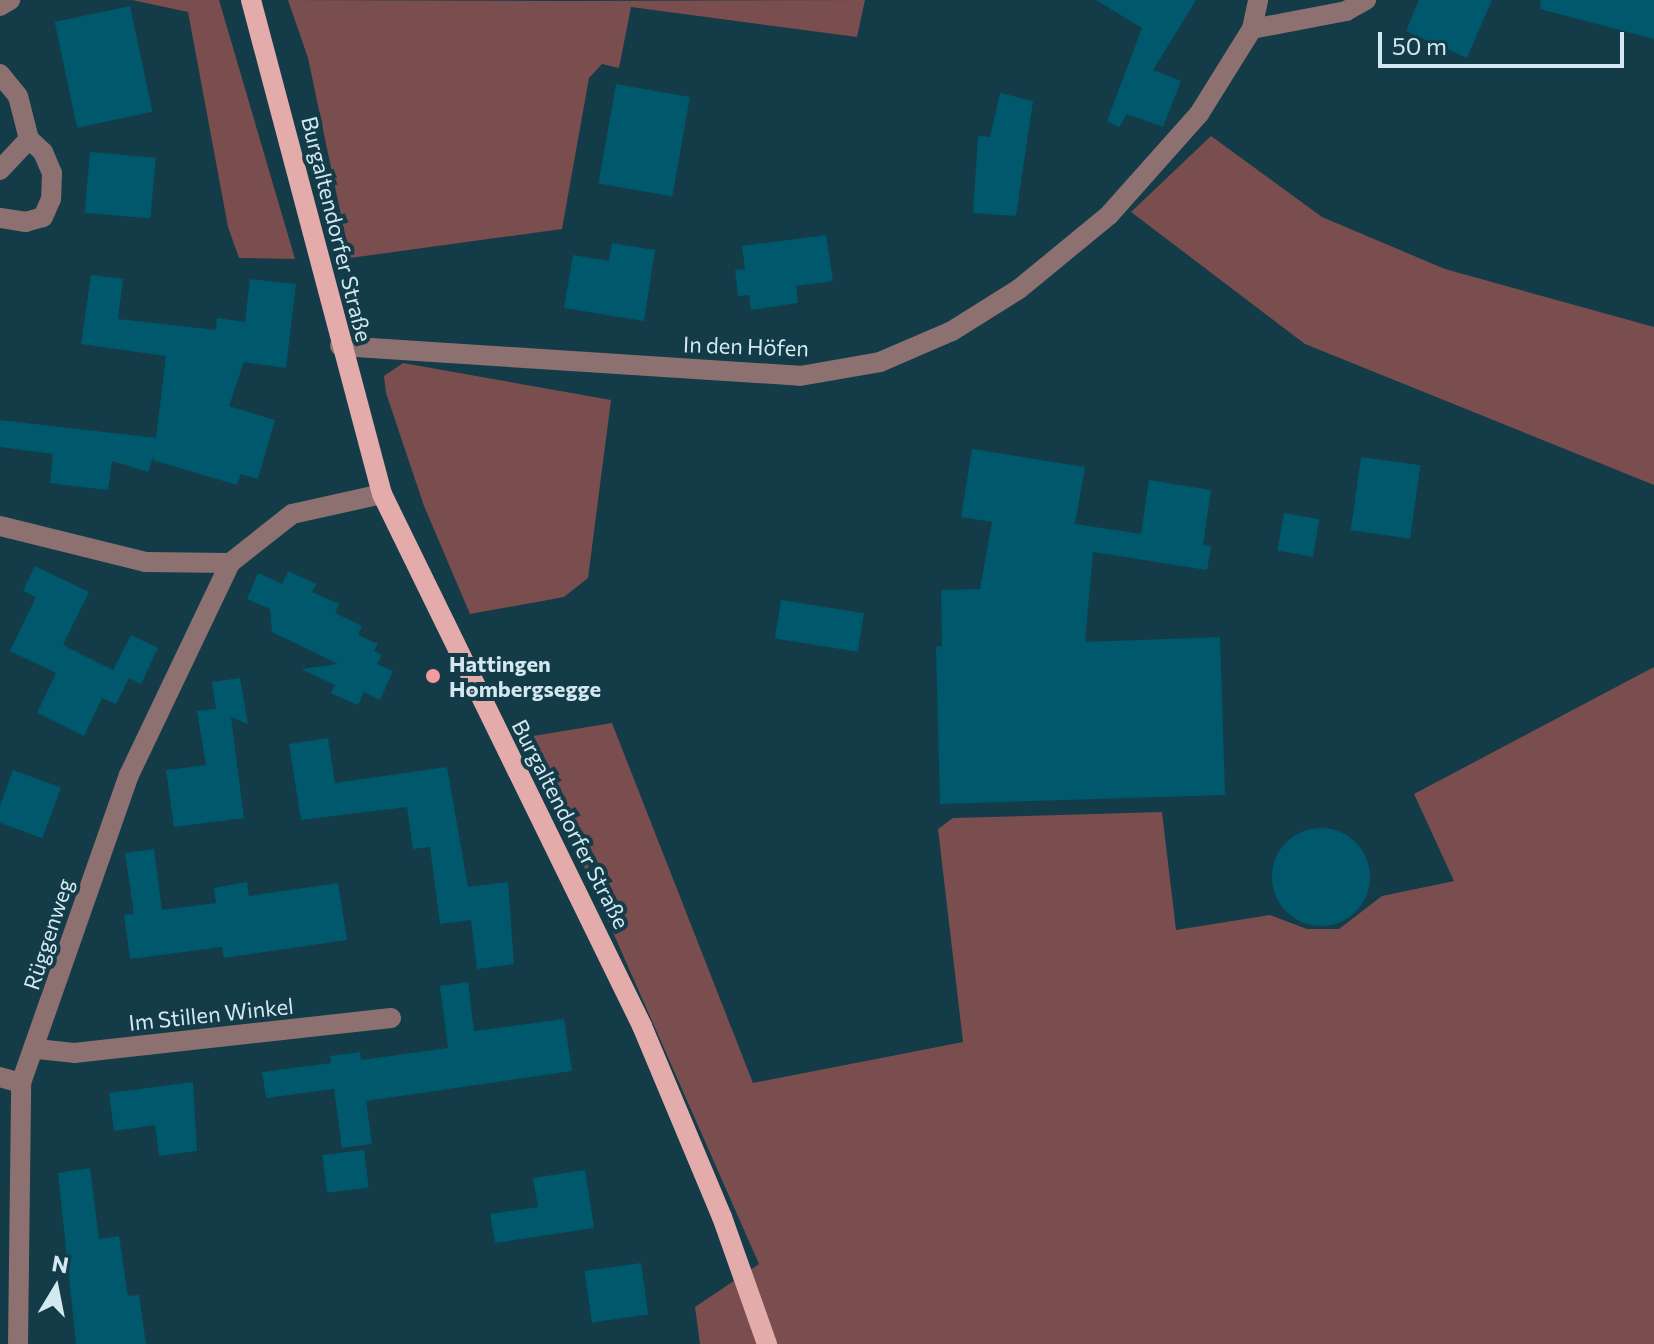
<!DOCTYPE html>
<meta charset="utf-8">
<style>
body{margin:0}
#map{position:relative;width:1654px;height:1344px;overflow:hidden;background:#133b48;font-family:Commissioner,sans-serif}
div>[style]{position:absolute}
.green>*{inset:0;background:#7a4d4e}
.building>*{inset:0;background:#00586d;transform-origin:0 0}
.round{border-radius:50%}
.minor>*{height:20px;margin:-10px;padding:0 10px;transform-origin:10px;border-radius:10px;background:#8d7171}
.major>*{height:20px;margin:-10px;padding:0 10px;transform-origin:10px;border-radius:10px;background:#e4abab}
.dots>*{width:22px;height:22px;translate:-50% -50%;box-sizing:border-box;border:4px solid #133b48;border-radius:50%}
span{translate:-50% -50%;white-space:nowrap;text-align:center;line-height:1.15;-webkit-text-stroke:8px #133b48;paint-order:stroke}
.street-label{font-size:22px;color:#d3e8f0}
.poi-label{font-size:22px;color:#d3e8f0;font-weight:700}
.left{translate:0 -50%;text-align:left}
.north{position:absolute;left:16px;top:1248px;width:80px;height:80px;-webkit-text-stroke:6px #133b48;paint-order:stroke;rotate:10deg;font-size:22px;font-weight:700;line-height:32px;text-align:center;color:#d3e8f0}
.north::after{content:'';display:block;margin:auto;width:28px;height:36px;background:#d3e8f0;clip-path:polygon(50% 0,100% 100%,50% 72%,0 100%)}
.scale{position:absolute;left:1378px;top:32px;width:246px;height:36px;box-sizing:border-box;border:4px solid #d3e8f0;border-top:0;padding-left:10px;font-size:24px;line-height:28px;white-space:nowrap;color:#d3e8f0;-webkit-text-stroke:6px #133b48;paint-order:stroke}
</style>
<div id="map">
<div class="green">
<i style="clip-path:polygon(132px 0,219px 0,295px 259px,239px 258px,228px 227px,188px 12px)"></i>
<i style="clip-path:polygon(288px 0,568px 1px,865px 0,857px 37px,631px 7px,619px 68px,602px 64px,589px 78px,562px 229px,350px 258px,308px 58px)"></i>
<i style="clip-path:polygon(1211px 136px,1322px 217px,1445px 269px,1654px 327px,1654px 485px,1305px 344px,1131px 212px)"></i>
<i style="clip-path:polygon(403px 363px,611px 400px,588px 578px,564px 597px,470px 614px,424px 506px,386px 393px,384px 376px)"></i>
<i style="clip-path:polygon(1654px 667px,1654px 1344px,700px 1344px,695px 1307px,759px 1264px,527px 737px,612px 723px,753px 1083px,963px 1042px,938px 829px,953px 818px,1162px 812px,1176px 930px,1270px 915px,1307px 929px,1339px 929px,1382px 896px,1454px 881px,1414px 794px)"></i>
</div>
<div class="building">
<i style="clip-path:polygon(1096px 0,1196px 0,1153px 70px,1181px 81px,1163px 127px,1127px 114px,1119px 127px,1107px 121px,1142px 28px)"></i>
<i style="clip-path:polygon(1419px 0,1492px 0,1467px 58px,1406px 31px)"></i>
<i style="clip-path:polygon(1541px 0,1654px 0,1654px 39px,1540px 9px)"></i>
<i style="left:130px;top:6px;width:108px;height:77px;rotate:78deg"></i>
<i style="left:616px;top:84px;width:75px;height:101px;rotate:10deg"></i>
<i style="clip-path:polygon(1000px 93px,1033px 101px,1016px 216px,973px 213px,978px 136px,990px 137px)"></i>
<i style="left:90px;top:152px;width:66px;height:61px;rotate:5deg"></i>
<i style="clip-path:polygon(826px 235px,833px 281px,796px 286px,798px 303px,751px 310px,749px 295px,738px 296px,735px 270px,745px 269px,742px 246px)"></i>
<i style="clip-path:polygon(612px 243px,655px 250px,644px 321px,564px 308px,573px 255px,609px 261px)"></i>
<i style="clip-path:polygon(91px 275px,123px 279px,118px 319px,216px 330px,217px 318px,245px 322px,250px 279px,296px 284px,286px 368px,244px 362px,229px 406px,275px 420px,258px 479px,241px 474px,237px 485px,153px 460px,154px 454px,148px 472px,112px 461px,108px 490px,72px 486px,50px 483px,53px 454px,0 447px,0 420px,156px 438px,166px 356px,81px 344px)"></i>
<i style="clip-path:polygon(972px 449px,1085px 467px,1075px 524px,1141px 534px,1149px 480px,1211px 490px,1203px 545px,1211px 546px,1207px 570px,1093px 552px,1085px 642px,1220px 637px,1225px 795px,940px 804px,936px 647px,942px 646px,941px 590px,980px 589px,992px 522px,961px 517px)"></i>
<i style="left:1361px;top:457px;width:60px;height:74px;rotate:8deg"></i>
<i style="left:1284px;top:513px;width:36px;height:38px;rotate:10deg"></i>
<i style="clip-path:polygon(35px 566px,89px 592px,63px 645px,113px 670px,131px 635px,158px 648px,141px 684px,129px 678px,116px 704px,102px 698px,84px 736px,37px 713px,56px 673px,10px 651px,36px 597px,23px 591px)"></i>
<i style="clip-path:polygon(288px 571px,316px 584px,312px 592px,339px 604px,335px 613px,362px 626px,358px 635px,378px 644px,374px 651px,382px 655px,377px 664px,393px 671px,380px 700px,364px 692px,358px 705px,331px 693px,335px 685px,301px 669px,338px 664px,272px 632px,270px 609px,247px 599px,258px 573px,282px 584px)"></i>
<i style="left:781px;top:600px;width:84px;height:39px;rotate:9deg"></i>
<i style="clip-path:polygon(240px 678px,248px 724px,231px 717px,244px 818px,174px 827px,166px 770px,206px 765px,197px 711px,216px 709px,212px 682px)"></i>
<i style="clip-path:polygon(328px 738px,335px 783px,447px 767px,468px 887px,508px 882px,514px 964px,477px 969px,471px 920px,440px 924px,430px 847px,413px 849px,407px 807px,301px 820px,289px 744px)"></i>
<i style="left:13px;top:770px;width:51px;height:54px;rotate:20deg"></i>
<i class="round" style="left:1272px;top:828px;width:98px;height:98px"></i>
<i style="clip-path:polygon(154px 849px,162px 910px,216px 903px,214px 888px,247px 882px,249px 896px,338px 883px,347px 940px,224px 958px,222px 947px,130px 959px,124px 915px,134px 914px,125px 853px)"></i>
<i style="clip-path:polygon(468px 982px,474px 1031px,564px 1019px,572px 1071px,366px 1101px,372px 1144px,342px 1148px,334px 1089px,266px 1098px,262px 1072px,331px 1063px,330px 1056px,360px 1052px,361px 1060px,448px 1048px,440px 986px)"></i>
<i style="clip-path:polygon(193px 1082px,197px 1151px,159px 1156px,155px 1125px,114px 1131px,109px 1093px)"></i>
<i style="left:364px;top:1150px;width:38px;height:42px;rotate:83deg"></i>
<i style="clip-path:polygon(90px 1168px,99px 1239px,119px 1236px,128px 1296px,139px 1295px,146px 1344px,76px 1344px,58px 1173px)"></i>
<i style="clip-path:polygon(585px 1170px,594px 1228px,495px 1243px,490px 1214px,538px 1207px,533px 1178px)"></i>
<i style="left:641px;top:1263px;width:52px;height:57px;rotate:82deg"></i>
</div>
<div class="minor">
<i style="left:0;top:6px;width:12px;rotate:-31deg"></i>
<i style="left:1252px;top:29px;width:96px;rotate:-10.8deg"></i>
<i style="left:1346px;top:11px;width:23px;rotate:-29deg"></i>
<i style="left:0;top:74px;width:28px;rotate:51deg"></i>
<i style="left:18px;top:96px;width:44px;rotate:75.7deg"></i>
<i style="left:29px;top:139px;width:19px;rotate:43deg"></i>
<i style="left:43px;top:152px;width:23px;rotate:67deg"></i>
<i style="left:52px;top:173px;width:26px;rotate:92deg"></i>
<i style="left:51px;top:199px;width:20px;rotate:114deg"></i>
<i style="left:43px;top:217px;width:18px;rotate:164deg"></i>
<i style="left:26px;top:222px;width:26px;rotate:-171deg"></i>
<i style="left:0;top:170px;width:42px;rotate:-46.9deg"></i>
<i style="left:340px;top:346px;width:461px;rotate:3.7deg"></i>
<i style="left:800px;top:376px;width:81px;rotate:-9.9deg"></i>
<i style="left:880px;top:362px;width:78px;rotate:-23.3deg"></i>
<i style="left:952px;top:331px;width:79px;rotate:-32.1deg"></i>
<i style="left:1019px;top:289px;width:117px;rotate:-39.4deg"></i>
<i style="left:1109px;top:215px;width:135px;rotate:-48.3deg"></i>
<i style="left:1199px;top:114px;width:100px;rotate:-58.1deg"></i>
<i style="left:1252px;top:29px;width:30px;rotate:-78deg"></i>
<i style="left:0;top:526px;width:149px;rotate:13.9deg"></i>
<i style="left:145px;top:562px;width:85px;rotate:0.7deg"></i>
<i style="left:230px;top:563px;width:79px;rotate:-38.3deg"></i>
<i style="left:292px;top:514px;width:92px;rotate:-12.5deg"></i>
<i style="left:37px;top:1049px;width:37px;rotate:6deg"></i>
<i style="left:74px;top:1053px;width:319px;rotate:-6.3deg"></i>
<i style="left:0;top:1077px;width:22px;rotate:16deg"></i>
<i style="left:18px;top:1344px;width:261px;rotate:-89.3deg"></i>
<i style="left:21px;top:1083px;width:326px;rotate:-70.7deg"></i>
<i style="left:129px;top:775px;width:235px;rotate:-64.5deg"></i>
</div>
<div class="major">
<i style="left:251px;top:0;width:511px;rotate:75.15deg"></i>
<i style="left:382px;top:494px;width:592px;rotate:63.95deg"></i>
<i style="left:642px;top:1026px;width:207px;rotate:67.3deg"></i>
<i style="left:722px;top:1217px;width:135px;rotate:70.5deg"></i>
</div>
<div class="dots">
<i style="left:433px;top:676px;background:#f59b9d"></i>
</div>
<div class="street-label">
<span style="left:337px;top:229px;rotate:76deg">Burgaltendorfer Straße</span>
<span style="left:746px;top:346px;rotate:2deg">In den Höfen</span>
<span style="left:571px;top:824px;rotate:63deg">Burgaltendorfer Straße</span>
<span style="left:48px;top:934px;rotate:-72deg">Rüggenweg</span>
<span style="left:211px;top:1014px;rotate:-6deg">Im Stillen Winkel</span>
</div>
<div class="poi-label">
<span class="left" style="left:449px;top:676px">Hattingen<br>Hombergsegge</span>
</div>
<div class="north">N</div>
<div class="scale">50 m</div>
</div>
